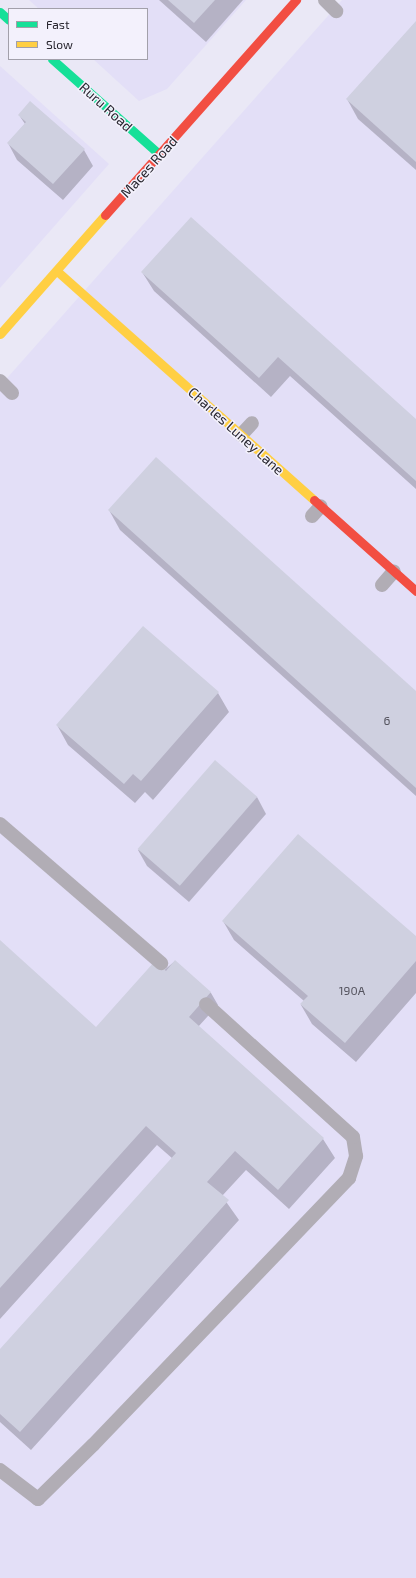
<!DOCTYPE html>
<style>
body{margin:0}
#map{position:relative;width:416px;height:1578px;overflow:hidden;background:#eae8f6;font-family:"Exo 2",sans-serif}
div>[style]{position:absolute}
.built>*{inset:0;background:#e3dff7}
.shadow>*{inset:0;background:#0003}
.building>*{inset:0;background:#cfd0e0;transform-origin:0 0}
.lane>*{height:14px;margin:-7px;padding:0 7px;transform-origin:7px;border-radius:7px;background:#b1adb5}
.fast>*{height:9px;margin:-4.5px;padding:0 4.5px;transform-origin:4.5px;border-radius:4.5px;background:#16e098}
.slow>*{height:9px;margin:-4.5px;padding:0 4.5px;transform-origin:4.5px;border-radius:4.5px;background:#ffcf43}
.jam>*{height:9px;margin:-4.5px;padding:0 4.5px;transform-origin:4.5px;border-radius:4.5px;background:#f24e42}
span{translate:-50% -50%;white-space:nowrap;text-align:center;line-height:1.15;-webkit-text-stroke:3px #f3f1fc;paint-order:stroke}
.number-label{font-size:12px;color:#55545f}
.number-label span{-webkit-text-stroke-width:0}
.street-label{font-size:14px;color:#28262f}
.legend{position:absolute;left:8px;top:8px;width:140px;height:52px;box-sizing:border-box;background:#f3f1fc;border:1px solid #a2a0aa;margin:0;padding:5px 7px;list-style:none;font-size:12px;color:#28262f}
.legend li{display:flex;align-items:center;gap:8px;height:20px}
.legend b{width:20px;border:1px solid #a2a0aa}
</style>
<div id="map">
<div class="built">
<i style="clip-path:polygon(29px 0,246px 0,167px 89px,139px 101px,93px 59px,147px 59px,147px 9px,39px 9px)"></i>
<i style="clip-path:polygon(342px 0,416px 0,416px 1578px,0 1578px,0 386px)"></i>
<i style="clip-path:polygon(0 66px,109px 164px,0 288px)"></i>
</div>
<div class="shadow">
<i style="clip-path:polygon(159px 0,243px 0,206px 42px)"></i>
<i style="clip-path:polygon(416px 22px,416px 170px,358px 119px,347px 99px)"></i>
<i style="clip-path:polygon(19px 115px,84px 150px,93px 166px,63px 200px,17px 160px,8px 143px,25px 124px)"></i>
<i style="clip-path:polygon(142px 272px,416px 421px,416px 489px,290px 376px,271px 397px,154px 291px)"></i>
<i style="clip-path:polygon(109px 510px,416px 692px,416px 796px,120px 530px)"></i>
<i style="clip-path:polygon(218px 693px,229px 712px,153px 800px,145px 792px,135px 803px,68px 745px,57px 725px)"></i>
<i style="clip-path:polygon(257px 797px,266px 814px,189px 902px,147px 866px,138px 850px)"></i>
<i style="clip-path:polygon(223px 921px,416px 937px,416px 993px,356px 1062px,312px 1024px,301px 1005px,304px 1001px,234px 940px)"></i>
<i style="clip-path:polygon(0 942px,96px 1028px,175px 961px,211px 993px,218px 1005px,198px 1027px,323px 1139px,335px 1158px,289px 1209px,246px 1170px,222px 1196px,239px 1220px,31px 1450px,0 1422px,0 1350px,173px 1159px,157px 1145px,0 1319px)"></i>
</div>
<div class="building">
<i style="clip-path:polygon(168px 0,215px 0,194px 23px)"></i>
<i style="clip-path:polygon(416px 21px,416px 162px,346px 99px)"></i>
<i style="clip-path:polygon(30px 101px,85px 149px,53px 184px,7px 143px,26px 122px,18px 115px)"></i>
<i style="clip-path:polygon(191px 217px,416px 419px,416px 481px,278px 357px,259px 378px,141px 272px)"></i>
<i style="clip-path:polygon(156px 457px,416px 691px,416px 788px,108px 510px)"></i>
<i style="clip-path:polygon(143px 626px,219px 692px,141px 781px,133px 774px,124px 784px,56px 725px)"></i>
<i style="left:215px;top:760px;width:56px;height:118px;rotate:41deg"></i>
<i style="clip-path:polygon(298px 834px,416px 936px,416px 961px,345px 1043px,300px 1004px,308px 996px,222px 921px)"></i>
<i style="clip-path:polygon(0 940px,96px 1027px,155px 961px,166px 971px,175px 960px,211px 992px,189px 1017px,324px 1138px,278px 1190px,235px 1151px,207px 1182px,229px 1200px,20px 1432px,0 1414px,0 1349px,176px 1153px,146px 1126px,0 1288px)"></i>
</div>
<div class="lane">
<i style="left:325px;top:0;width:16px;rotate:45deg"></i>
<i style="left:0;top:381px;width:17px;rotate:45deg"></i>
<i style="left:241px;top:435px;width:16px;rotate:-47deg"></i>
<i style="left:312px;top:516px;width:13px;rotate:-48deg"></i>
<i style="left:382px;top:585px;width:18px;rotate:-49deg"></i>
<i style="left:0;top:824px;width:213px;rotate:40.8deg"></i>
<i style="left:0;top:1470px;width:48px;rotate:37.3deg"></i>
<i style="left:38px;top:1499px;width:77px;rotate:-44.5deg"></i>
<i style="left:93px;top:1445px;width:370px;rotate:-46.2deg"></i>
<i style="left:349px;top:1178px;width:23px;rotate:-72deg"></i>
<i style="left:356px;top:1156px;width:19px;rotate:-99deg"></i>
<i style="left:353px;top:1137px;width:198px;rotate:-137.9deg"></i>
</div>
<div class="fast">
<i style="left:0;top:12px;width:12px;rotate:42deg"></i>
<i style="left:52px;top:59px;width:144px;rotate:41.6deg"></i>
</div>
<div class="slow">
<i style="left:57px;top:271px;width:344px;rotate:41.7deg"></i>
<i style="left:0;top:334px;width:159px;rotate:-48.6deg"></i>
</div>
<div class="jam">
<i style="left:105px;top:215px;width:288px;rotate:-48.4deg"></i>
<i style="left:314px;top:500px;width:137px;rotate:41.7deg"></i>
</div>
<div class="number-label">
<span style="left:387px;top:721px">6</span>
<span style="left:352px;top:991px">190A</span>
</div>
<div class="street-label">
<span style="left:106px;top:107px;rotate:42deg">Ruru Road</span>
<span style="left:149px;top:167px;rotate:-48deg">Maces Road</span>
<span style="left:236px;top:431px;rotate:42deg">Charles Luney Lane</span>
</div>
<ul class="legend">
<li><b style="height:5px;background:#16e098"></b>Fast</li>
<li><b style="height:5px;background:#ffcf43"></b>Slow</li>
</ul>
</div>
